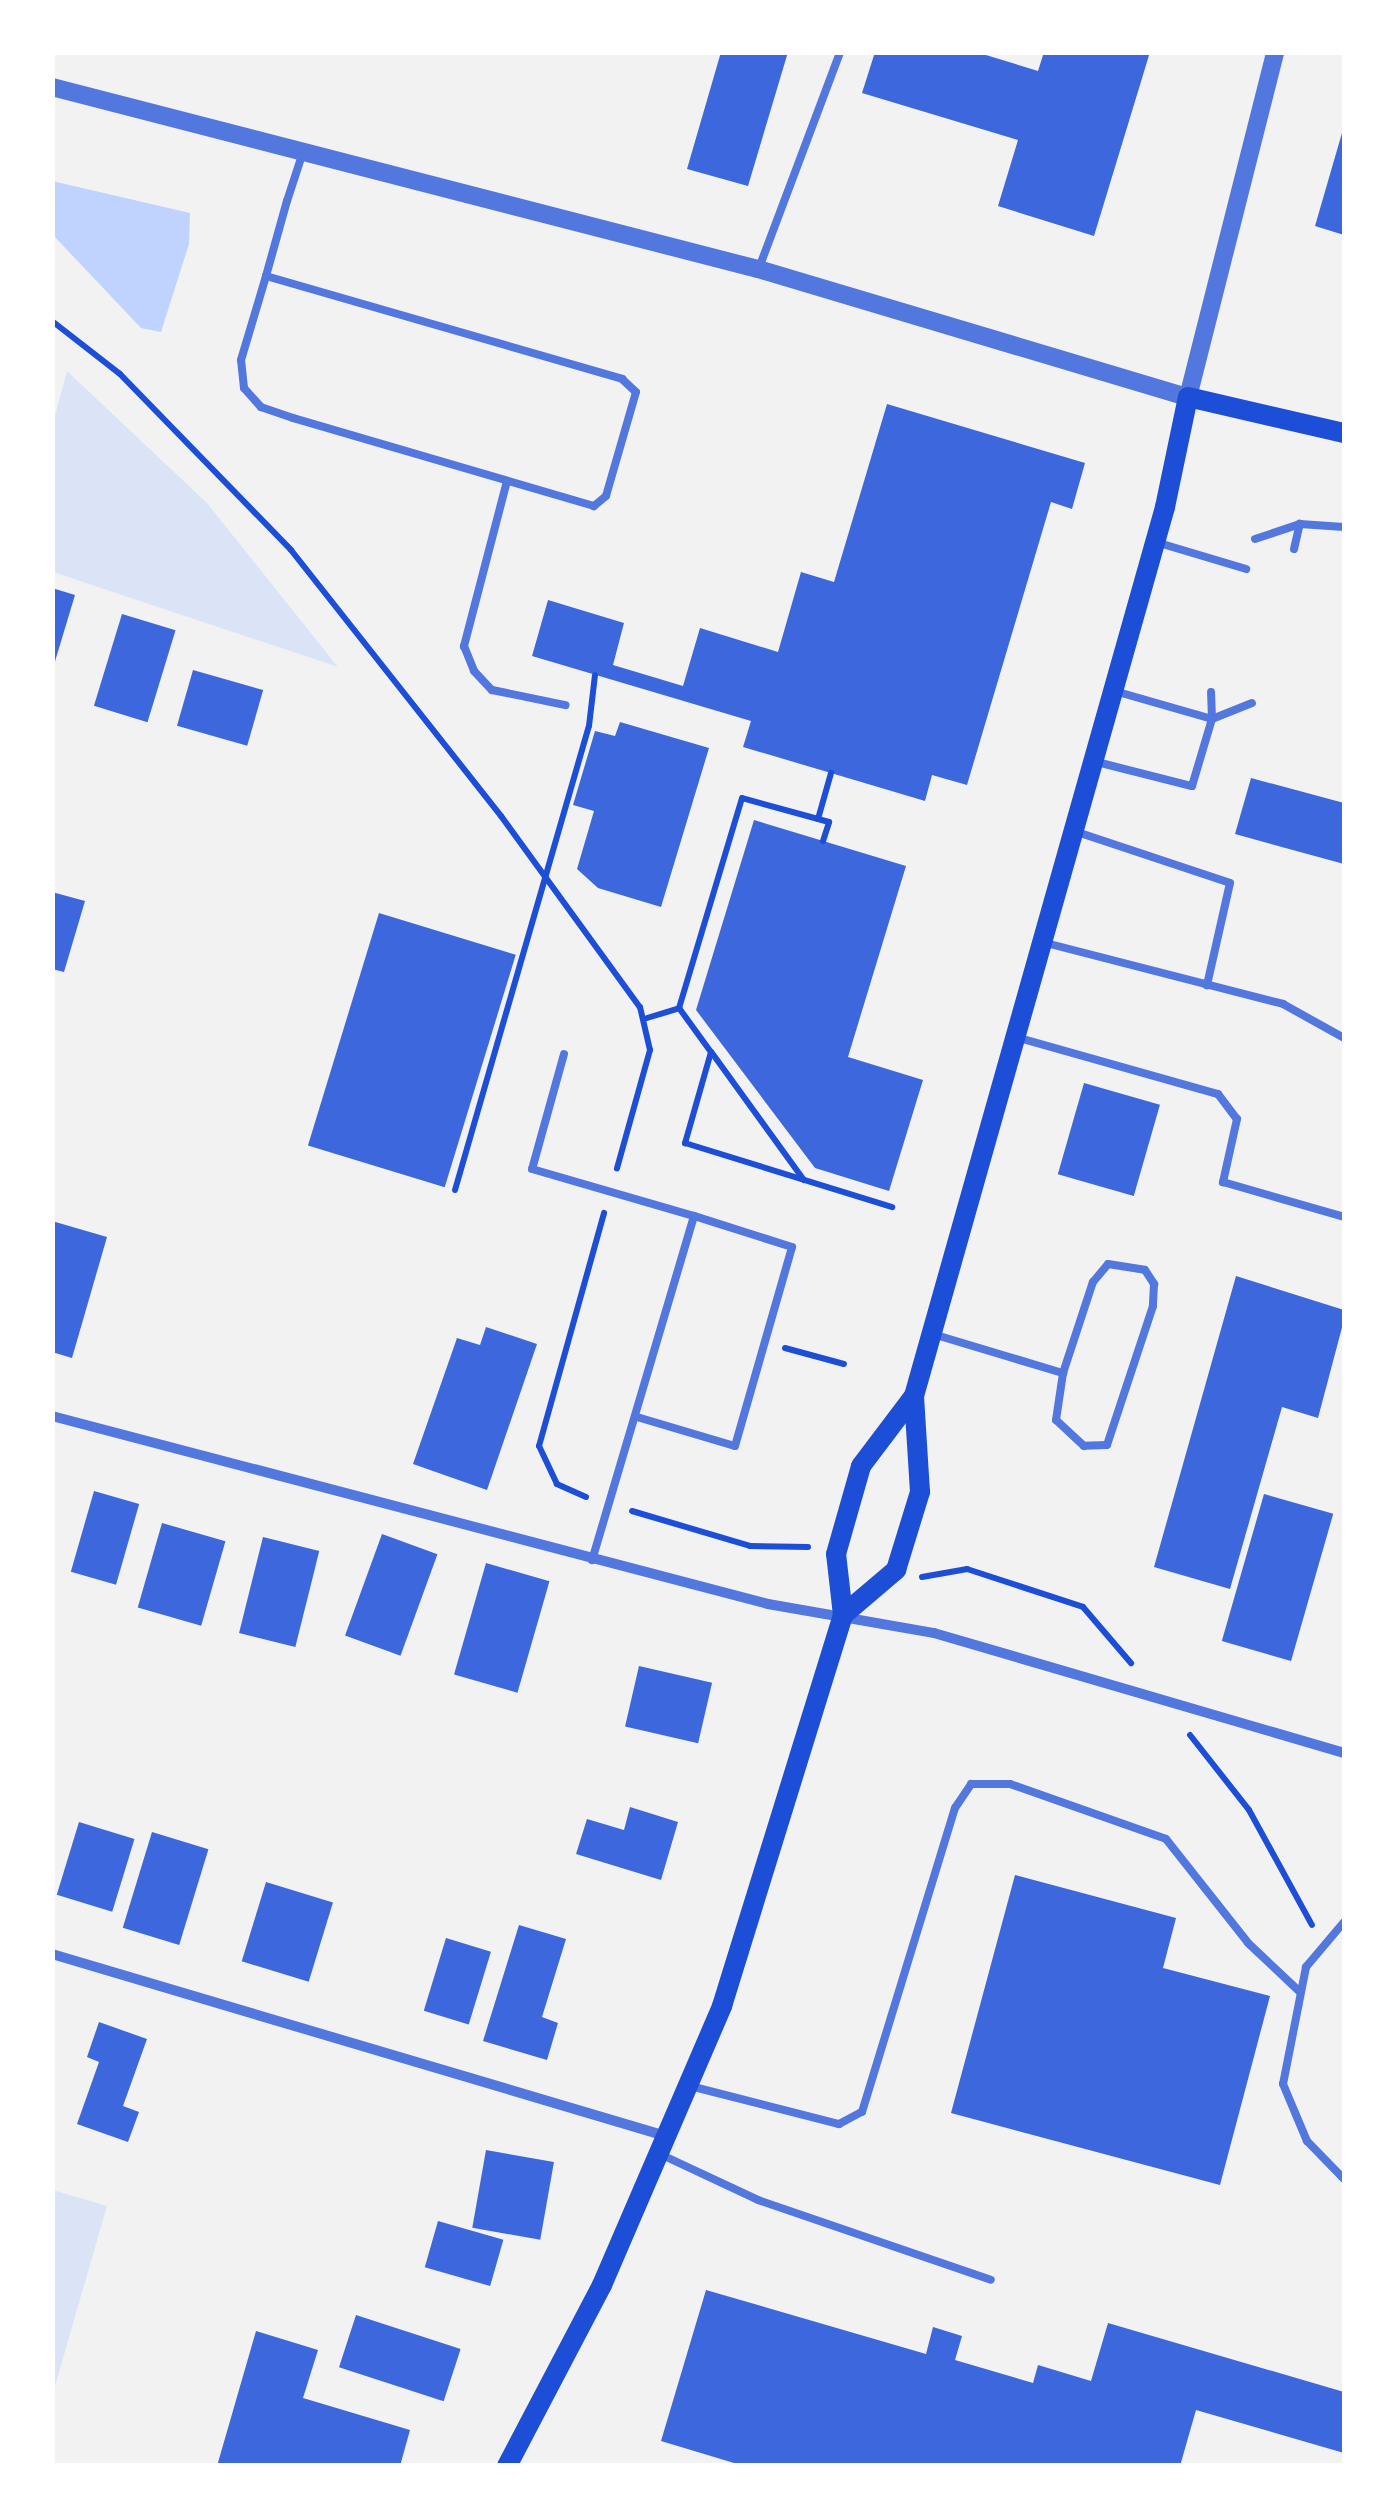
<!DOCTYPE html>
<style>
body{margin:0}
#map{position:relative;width:1397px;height:2518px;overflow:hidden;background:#f2f2f2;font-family:"Work Sans",sans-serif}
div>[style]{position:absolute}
.green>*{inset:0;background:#dbe4f7}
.water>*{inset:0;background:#bfd3fe}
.building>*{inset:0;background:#3d67dc;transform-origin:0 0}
.path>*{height:6px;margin:-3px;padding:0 3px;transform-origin:3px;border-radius:3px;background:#1d4ed8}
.service>*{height:8px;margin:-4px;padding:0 4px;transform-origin:4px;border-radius:4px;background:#5277de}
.minor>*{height:10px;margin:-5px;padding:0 5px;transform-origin:5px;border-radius:5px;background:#5277de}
.tertiary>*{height:18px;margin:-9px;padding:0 9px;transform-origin:9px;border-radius:9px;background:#5277de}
.secondary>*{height:20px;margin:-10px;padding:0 10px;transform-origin:10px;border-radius:10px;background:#1d4ed8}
span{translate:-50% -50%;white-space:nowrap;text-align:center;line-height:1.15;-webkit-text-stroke:10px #fff;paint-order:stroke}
.frame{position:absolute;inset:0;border:55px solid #fff;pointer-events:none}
</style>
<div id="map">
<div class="green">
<i style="clip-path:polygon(67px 371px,207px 503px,338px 667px,53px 572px,53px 423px)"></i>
<i style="clip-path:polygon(53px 2190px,107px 2206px,53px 2393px,52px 2190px)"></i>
</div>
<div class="water">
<i style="clip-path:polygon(52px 181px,190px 213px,189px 244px,161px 332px,141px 328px,53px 235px)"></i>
</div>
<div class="building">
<i style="clip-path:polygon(721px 52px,788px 52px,748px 186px,687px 169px)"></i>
<i style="clip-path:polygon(875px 52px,976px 52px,1038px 71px,1044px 52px,1150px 52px,1094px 236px,998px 206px,1018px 140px,862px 93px)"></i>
<i style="clip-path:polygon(1344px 126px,1344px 235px,1315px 226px)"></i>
<i style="clip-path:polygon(887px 404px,1085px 463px,1072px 509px,1051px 502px,967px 785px,932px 775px,925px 801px,831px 773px,743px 747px,751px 721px,532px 656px,548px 600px,624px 623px,613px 665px,683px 686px,700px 628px,778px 652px,801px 572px,834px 582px)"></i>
<i style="clip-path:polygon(52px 588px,75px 595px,53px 668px,52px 668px)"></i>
<i style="left:122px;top:614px;width:56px;height:96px;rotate:17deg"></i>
<i style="left:193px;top:670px;width:73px;height:58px;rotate:16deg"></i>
<i style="clip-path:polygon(620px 722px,709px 748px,661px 907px,598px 888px,577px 869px,594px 811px,573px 805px,595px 731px,615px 736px)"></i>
<i style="clip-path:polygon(1251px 778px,1344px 803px,1344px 864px,1235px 834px)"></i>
<i style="clip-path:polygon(754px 820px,906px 866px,848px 1057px,923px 1080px,889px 1191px,815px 1168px,696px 1010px)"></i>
<i style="clip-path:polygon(52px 892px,85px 901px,64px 972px,52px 969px)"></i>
<i style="left:379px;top:913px;width:143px;height:243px;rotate:17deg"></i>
<i style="left:1084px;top:1083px;width:79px;height:95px;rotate:16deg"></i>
<i style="clip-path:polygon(52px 1221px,107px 1237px,72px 1358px,52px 1352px)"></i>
<i style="clip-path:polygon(1236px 1276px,1344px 1310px,1344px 1320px,1318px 1418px,1282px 1407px,1230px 1589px,1154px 1567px)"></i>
<i style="clip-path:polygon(486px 1327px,537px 1344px,487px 1490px,413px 1464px,457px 1338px,480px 1345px)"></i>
<i style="left:94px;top:1491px;width:47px;height:84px;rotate:16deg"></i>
<i style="left:1264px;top:1494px;width:72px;height:153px;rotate:16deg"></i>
<i style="left:162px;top:1523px;width:66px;height:88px;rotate:16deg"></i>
<i style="left:382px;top:1534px;width:59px;height:108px;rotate:20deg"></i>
<i style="left:263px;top:1537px;width:58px;height:99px;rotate:14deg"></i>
<i style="left:486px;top:1563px;width:66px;height:116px;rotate:16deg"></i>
<i style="left:639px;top:1666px;width:75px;height:62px;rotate:13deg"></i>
<i style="clip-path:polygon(630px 1807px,678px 1822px,661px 1880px,576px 1854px,587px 1819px,624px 1830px)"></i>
<i style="left:79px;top:1822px;width:58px;height:76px;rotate:17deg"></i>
<i style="left:152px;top:1832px;width:59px;height:100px;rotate:17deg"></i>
<i style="clip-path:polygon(1015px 1875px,1176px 1918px,1163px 1968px,1270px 1996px,1220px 2185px,951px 2113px)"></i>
<i style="left:266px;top:1882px;width:70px;height:83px;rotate:17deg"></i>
<i style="clip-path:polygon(519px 1925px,566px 1939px,542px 2017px,558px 2023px,547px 2060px,483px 2041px)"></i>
<i style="left:446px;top:1938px;width:47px;height:76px;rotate:17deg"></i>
<i style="clip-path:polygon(99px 2022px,147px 2039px,123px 2106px,139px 2112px,128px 2142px,77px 2124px,99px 2062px,87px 2057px)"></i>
<i style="left:486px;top:2150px;width:69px;height:79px;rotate:10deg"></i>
<i style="left:438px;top:2221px;width:68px;height:48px;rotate:16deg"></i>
<i style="clip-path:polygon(706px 2290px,926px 2354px,933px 2327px,962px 2336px,955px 2360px,1033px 2383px,1038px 2365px,1091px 2381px,1108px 2323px,1344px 2392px,1344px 2453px,1196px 2410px,1180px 2466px,744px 2466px,661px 2441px)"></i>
<i style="left:356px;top:2315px;width:110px;height:55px;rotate:18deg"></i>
<i style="clip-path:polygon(256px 2331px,318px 2350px,303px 2398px,410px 2430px,400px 2466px,217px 2466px)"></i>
</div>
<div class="path">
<i style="left:52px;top:321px;width:86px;rotate:37.9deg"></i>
<i style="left:120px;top:374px;width:245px;rotate:45.8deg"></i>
<i style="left:291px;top:550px;width:339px;rotate:51.7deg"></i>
<i style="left:501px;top:816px;width:236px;rotate:54deg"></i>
<i style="left:640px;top:1007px;width:44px;rotate:76.9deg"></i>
<i style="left:650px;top:1050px;width:123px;rotate:105.6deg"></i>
<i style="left:818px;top:819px;width:48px;rotate:-74.2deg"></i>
<i style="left:823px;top:841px;width:20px;rotate:-72deg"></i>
<i style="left:829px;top:822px;width:90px;rotate:-164.6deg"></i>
<i style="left:742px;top:798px;width:219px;rotate:106.7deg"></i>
<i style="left:679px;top:1008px;width:54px;rotate:54deg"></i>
<i style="left:711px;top:1052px;width:95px;rotate:105.9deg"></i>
<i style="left:685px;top:1143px;width:217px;rotate:17.2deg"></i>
<i style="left:647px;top:1018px;width:34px;rotate:-17deg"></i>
<i style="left:712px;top:1053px;width:157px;rotate:54.1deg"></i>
<i style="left:455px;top:1190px;width:483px;rotate:-73.9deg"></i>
<i style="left:589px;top:726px;width:51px;rotate:-83.3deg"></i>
<i style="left:785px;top:1348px;width:61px;rotate:15.2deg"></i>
<i style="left:586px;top:1497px;width:32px;rotate:-156deg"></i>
<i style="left:557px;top:1484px;width:42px;rotate:-115.3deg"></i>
<i style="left:539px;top:1446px;width:242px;rotate:-74.4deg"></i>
<i style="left:632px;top:1511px;width:123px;rotate:16.5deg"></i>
<i style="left:750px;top:1546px;width:58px;rotate:1deg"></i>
<i style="left:922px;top:1577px;width:46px;rotate:-10.1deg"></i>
<i style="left:967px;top:1569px;width:122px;rotate:18.1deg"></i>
<i style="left:1083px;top:1607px;width:74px;rotate:49.4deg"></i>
<i style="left:1190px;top:1735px;width:95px;rotate:51.8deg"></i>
<i style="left:1249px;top:1810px;width:131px;rotate:61.3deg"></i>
</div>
<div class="service">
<i style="left:759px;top:268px;width:231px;rotate:-69.4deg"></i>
<i style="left:266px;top:276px;width:371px;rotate:16.1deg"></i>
<i style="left:622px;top:379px;width:19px;rotate:43deg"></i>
<i style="left:636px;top:392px;width:108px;rotate:106.1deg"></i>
<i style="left:606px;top:496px;width:16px;rotate:140deg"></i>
<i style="left:594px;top:506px;width:314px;rotate:-163.7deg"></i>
<i style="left:293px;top:418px;width:34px;rotate:-161deg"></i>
<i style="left:261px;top:407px;width:25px;rotate:-132deg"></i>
<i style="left:244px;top:388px;width:28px;rotate:-96deg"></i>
<i style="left:241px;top:360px;width:88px;rotate:-73.4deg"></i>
<i style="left:266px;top:276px;width:78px;rotate:-74.4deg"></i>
<i style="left:287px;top:201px;width:52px;rotate:-71.9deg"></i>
<i style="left:507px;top:481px;width:171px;rotate:104.6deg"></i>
<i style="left:464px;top:646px;width:27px;rotate:68deg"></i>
<i style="left:474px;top:671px;width:26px;rotate:47deg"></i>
<i style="left:492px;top:690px;width:75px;rotate:11.6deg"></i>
<i style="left:1255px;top:539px;width:47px;rotate:-18.4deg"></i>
<i style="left:1159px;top:543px;width:91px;rotate:16.6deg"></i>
<i style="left:1294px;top:549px;width:26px;rotate:-77deg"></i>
<i style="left:1300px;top:524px;width:44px;rotate:3.9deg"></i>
<i style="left:1118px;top:692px;width:98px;rotate:16deg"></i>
<i style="left:1212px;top:719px;width:27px;rotate:-92deg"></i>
<i style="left:1093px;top:761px;width:102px;rotate:14.2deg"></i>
<i style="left:1192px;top:786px;width:70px;rotate:-73.4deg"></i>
<i style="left:1212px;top:719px;width:43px;rotate:-21.8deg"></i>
<i style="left:1074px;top:831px;width:164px;rotate:18.4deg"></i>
<i style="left:1230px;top:883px;width:105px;rotate:102.7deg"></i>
<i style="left:1042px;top:942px;width:249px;rotate:14.4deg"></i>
<i style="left:1283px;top:1004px;width:70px;rotate:29.1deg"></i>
<i style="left:1016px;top:1037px;width:210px;rotate:15.8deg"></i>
<i style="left:1218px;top:1094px;width:31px;rotate:53deg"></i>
<i style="left:1237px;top:1119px;width:65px;rotate:102.5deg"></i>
<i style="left:1223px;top:1182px;width:126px;rotate:16.1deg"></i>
<i style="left:564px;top:1054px;width:119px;rotate:105.5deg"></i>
<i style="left:532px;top:1169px;width:169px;rotate:16.2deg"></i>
<i style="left:694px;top:1216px;width:359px;rotate:106.5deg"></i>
<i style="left:936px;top:1335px;width:133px;rotate:16.7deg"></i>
<i style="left:1063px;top:1373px;width:96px;rotate:-71.8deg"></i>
<i style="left:1093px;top:1282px;width:23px;rotate:-50deg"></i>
<i style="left:1108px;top:1264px;width:37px;rotate:9deg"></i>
<i style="left:1145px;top:1270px;width:17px;rotate:57deg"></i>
<i style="left:1154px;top:1284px;width:22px;rotate:93deg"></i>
<i style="left:1153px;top:1306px;width:146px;rotate:108.3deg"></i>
<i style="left:1107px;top:1445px;width:23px;rotate:178deg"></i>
<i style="left:1084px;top:1446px;width:38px;rotate:-137deg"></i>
<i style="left:1056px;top:1420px;width:48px;rotate:-81.5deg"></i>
<i style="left:637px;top:1417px;width:102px;rotate:16.5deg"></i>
<i style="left:735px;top:1446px;width:207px;rotate:-74deg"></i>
<i style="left:792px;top:1247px;width:103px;rotate:-162.4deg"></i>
<i style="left:1344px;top:1922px;width:59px;rotate:130.2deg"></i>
<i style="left:1306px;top:1967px;width:119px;rotate:101.1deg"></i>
<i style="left:1283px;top:2084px;width:62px;rotate:67.2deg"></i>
<i style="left:1307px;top:2141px;width:53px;rotate:45.8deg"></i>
<i style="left:690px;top:2086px;width:154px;rotate:14.3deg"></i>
<i style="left:839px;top:2124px;width:26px;rotate:-28deg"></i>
<i style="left:862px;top:2112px;width:318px;rotate:-73deg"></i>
<i style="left:955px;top:1808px;width:29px;rotate:-56deg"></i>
<i style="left:971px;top:1784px;width:39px"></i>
<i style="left:1010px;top:1784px;width:165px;rotate:19.4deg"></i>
<i style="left:1166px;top:1839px;width:132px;rotate:51.7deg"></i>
<i style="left:1248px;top:1943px;width:70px;rotate:43.3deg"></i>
<i style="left:662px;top:2155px;width:106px;rotate:25.1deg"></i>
<i style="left:758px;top:2200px;width:246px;rotate:18.9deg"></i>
</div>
<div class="minor">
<i style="left:52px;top:1416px;width:740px;rotate:14.71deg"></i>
<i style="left:768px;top:1604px;width:169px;rotate:9.9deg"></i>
<i style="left:934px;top:1633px;width:427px;rotate:16.3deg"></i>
<i style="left:52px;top:1954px;width:644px;rotate:16.52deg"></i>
</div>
<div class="tertiary">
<i style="left:52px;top:87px;width:729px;rotate:14.46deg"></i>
<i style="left:758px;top:269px;width:449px;rotate:16.6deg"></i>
<i style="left:1188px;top:397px;width:356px;rotate:-75.8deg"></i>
</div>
<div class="secondary">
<i style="left:843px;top:1615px;width:70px;rotate:-40.3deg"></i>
<i style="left:896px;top:1570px;width:82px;rotate:-72.9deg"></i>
<i style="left:920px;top:1492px;width:96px;rotate:-93.6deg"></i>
<i style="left:914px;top:1396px;width:924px;rotate:-74.23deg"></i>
<i style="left:1165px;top:507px;width:112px;rotate:-78.2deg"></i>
<i style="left:1188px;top:397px;width:160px;rotate:13deg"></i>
<i style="left:507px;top:2466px;width:204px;rotate:-62.3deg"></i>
<i style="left:602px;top:2285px;width:304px;rotate:-66.7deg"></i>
<i style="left:722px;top:2006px;width:409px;rotate:-72.8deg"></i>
<i style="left:843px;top:1615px;width:61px;rotate:-96.5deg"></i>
<i style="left:836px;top:1554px;width:91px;rotate:-74.1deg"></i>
<i style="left:861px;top:1466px;width:88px;rotate:-52.9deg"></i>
</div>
<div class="frame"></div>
</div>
